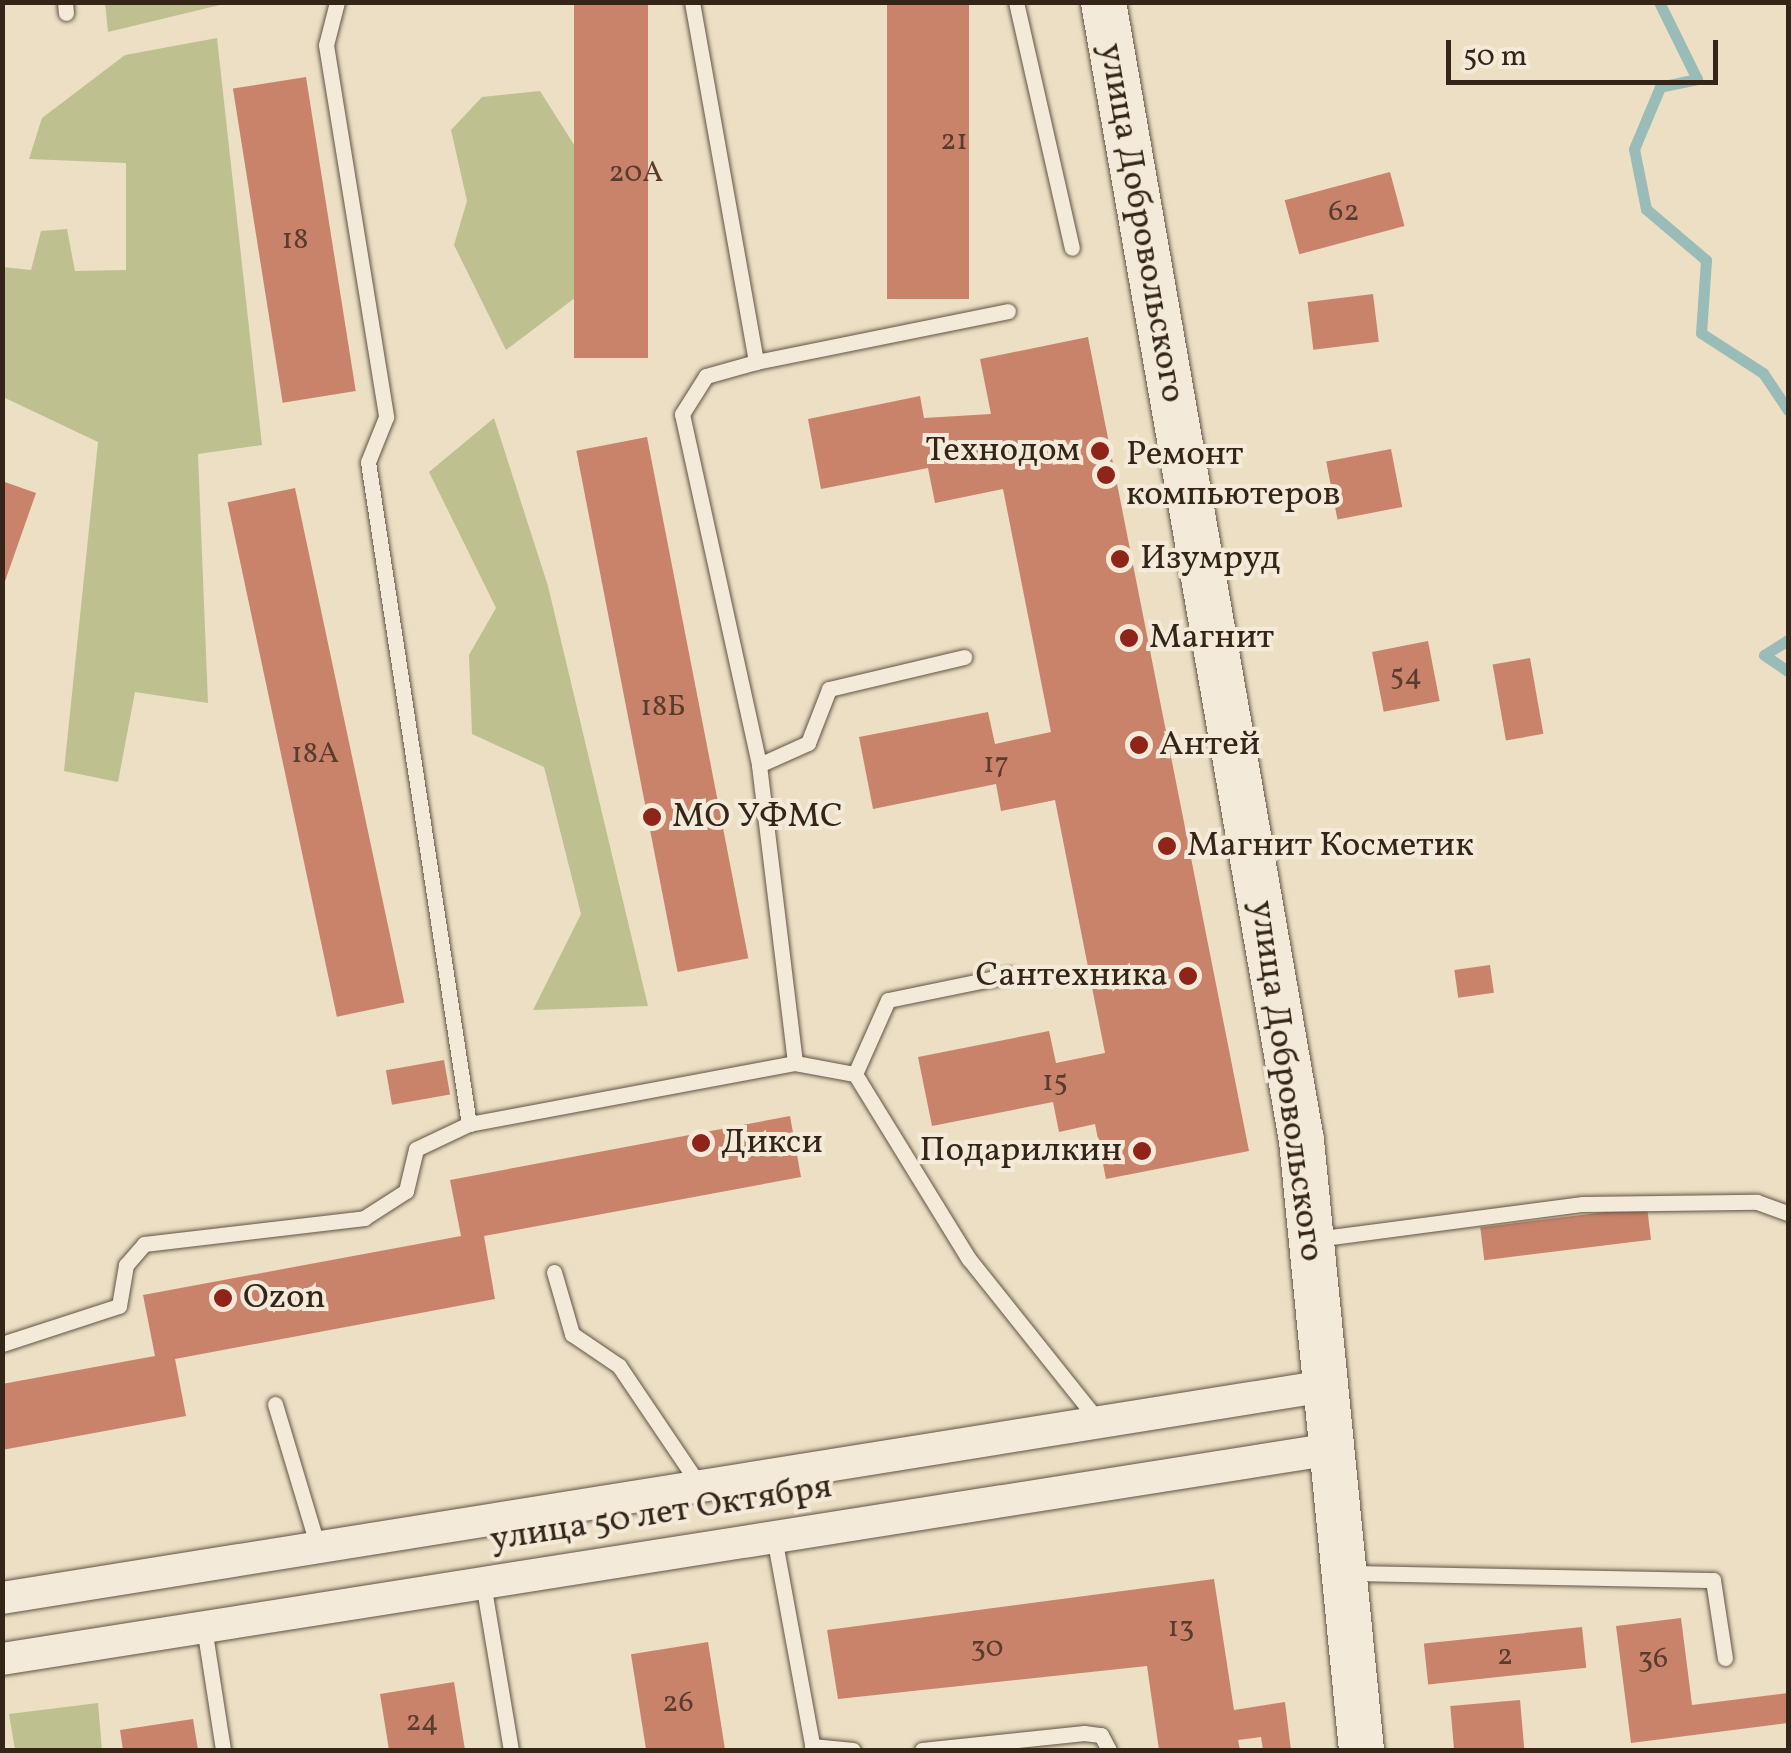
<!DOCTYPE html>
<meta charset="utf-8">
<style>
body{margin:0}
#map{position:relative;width:1791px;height:1753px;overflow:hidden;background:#ecdfc4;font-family:Vollkorn,serif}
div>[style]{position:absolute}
.green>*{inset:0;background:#bec090}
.stream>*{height:11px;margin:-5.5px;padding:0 5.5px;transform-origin:5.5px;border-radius:5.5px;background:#99bcb8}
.building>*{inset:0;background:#c9836b;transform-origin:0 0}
.roads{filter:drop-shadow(0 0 2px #635444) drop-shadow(0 0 2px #635444)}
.lane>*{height:15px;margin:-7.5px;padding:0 7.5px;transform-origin:7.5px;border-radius:7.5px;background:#f3ead9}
.street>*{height:32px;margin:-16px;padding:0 16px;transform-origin:16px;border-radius:16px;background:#f3ead9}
.secondary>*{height:45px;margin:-22.5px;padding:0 22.5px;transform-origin:22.5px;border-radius:22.5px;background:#f3ead9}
.dots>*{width:28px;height:28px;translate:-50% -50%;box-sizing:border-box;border:5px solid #f3ead9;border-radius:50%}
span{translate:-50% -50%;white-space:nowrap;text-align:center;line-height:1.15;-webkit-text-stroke:8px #f3ead9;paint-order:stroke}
.number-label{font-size:30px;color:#5a3c2e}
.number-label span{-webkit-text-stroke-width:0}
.street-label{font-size:35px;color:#352519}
.poi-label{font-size:35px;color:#352519}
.right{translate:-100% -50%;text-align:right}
.left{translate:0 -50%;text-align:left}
.frame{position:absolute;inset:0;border:5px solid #352519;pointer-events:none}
.scale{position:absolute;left:1446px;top:40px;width:272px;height:45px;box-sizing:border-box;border:5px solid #352519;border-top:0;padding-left:12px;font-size:30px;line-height:35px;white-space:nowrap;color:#352519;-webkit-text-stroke:8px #f3ead9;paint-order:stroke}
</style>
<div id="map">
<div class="green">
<i style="clip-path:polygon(105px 2px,228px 2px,228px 3px,108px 32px)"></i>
<i style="clip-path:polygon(217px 38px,262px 445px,198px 454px,208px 703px,135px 692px,118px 782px,64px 771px,98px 442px,3px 397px,3px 267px,31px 270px,41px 231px,67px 229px,75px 271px,126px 270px,126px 163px,29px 159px,42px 118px,125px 55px)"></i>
<i style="clip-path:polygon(540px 91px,578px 151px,588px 288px,506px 350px,454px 245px,467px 201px,451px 130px,482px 97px)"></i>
<i style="clip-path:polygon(494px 418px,548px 586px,648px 1006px,533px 1010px,581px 914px,544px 767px,472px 734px,469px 655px,496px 608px,429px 472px)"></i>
<i style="clip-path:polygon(98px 1703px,102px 1750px,15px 1750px,9px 1714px)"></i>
</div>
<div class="stream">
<i style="left:1659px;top:2px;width:86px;rotate:63.7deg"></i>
<i style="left:1697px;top:79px;width:38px;rotate:168deg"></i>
<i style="left:1660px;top:87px;width:67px;rotate:112.8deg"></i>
<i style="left:1634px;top:149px;width:61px;rotate:78.7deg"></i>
<i style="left:1646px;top:209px;width:79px;rotate:40.4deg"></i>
<i style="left:1706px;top:260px;width:73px;rotate:93.9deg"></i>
<i style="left:1701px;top:333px;width:74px;rotate:32.8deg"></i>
<i style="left:1763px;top:373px;width:45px;rotate:56deg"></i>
<i style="left:1788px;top:640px;width:28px;rotate:148deg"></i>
<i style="left:1764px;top:655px;width:29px;rotate:34deg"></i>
</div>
<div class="building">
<i style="left:574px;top:2px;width:74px;height:356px"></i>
<i style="left:887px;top:2px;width:82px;height:297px"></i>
<i style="left:306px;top:77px;width:318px;height:74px;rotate:81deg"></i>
<i style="left:1390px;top:172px;width:56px;height:109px;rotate:75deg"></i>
<i style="left:1373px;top:294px;width:48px;height:66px;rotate:83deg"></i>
<i style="clip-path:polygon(1088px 337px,1249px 1151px,1106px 1179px,1095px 1124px,1059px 1132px,1053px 1102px,932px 1126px,918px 1057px,1049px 1031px,1056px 1063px,1105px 1053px,1055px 800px,1001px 811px,996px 784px,873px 809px,859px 737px,988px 712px,995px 744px,1051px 732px,1003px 489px,935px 503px,928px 468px,821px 489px,808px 419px,920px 396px,924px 418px,991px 414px,980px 359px)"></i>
<i style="left:647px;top:437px;width:531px;height:72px;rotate:79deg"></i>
<i style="left:1391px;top:449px;width:59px;height:66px;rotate:79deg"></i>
<i style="clip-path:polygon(2px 481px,36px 493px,3px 587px,2px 587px)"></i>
<i style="left:295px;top:488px;width:526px;height:69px;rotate:78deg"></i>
<i style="left:1428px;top:641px;width:61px;height:57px;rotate:79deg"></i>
<i style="left:1530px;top:658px;width:77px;height:38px;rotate:80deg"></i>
<i style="left:1490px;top:965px;width:28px;height:36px;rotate:82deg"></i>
<i style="left:444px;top:1060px;width:35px;height:59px;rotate:80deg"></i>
<i style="clip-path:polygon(790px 1116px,801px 1177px,484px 1236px,495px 1299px,175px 1359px,186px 1416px,2px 1450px,2px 1384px,155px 1356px,143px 1295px,461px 1236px,450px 1180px)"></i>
<i style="left:1647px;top:1207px;width:33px;height:168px;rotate:83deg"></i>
<i style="clip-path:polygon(1214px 1579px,1234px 1710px,1285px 1702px,1291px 1750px,1263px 1750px,1261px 1737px,1238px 1740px,1240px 1750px,1159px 1750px,1147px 1666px,838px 1699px,827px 1630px)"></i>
<i style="clip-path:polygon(1681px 1618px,1692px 1705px,1788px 1693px,1788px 1723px,1631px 1743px,1616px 1626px)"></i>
<i style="left:1582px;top:1627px;width:41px;height:159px;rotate:84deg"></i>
<i style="left:708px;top:1642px;width:109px;height:78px;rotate:81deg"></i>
<i style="clip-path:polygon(454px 1682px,465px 1750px,389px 1750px,380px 1694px)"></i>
<i style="left:1520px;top:1700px;width:50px;height:70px;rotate:85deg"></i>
<i style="clip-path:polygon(193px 1719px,198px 1750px,123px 1750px,120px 1730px)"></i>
</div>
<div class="roads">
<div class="lane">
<i style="left:65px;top:2px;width:11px;rotate:85deg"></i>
<i style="left:337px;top:2px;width:44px;rotate:104.3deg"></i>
<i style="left:326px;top:45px;width:377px;rotate:80.8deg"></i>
<i style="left:386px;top:417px;width:48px;rotate:111.8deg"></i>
<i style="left:368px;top:462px;width:670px;rotate:81.33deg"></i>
<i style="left:692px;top:2px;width:366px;rotate:79.9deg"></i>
<i style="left:756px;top:362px;width:52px;rotate:164.4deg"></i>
<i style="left:706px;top:376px;width:45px;rotate:122.3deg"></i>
<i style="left:682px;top:414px;width:359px;rotate:77.6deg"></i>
<i style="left:759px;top:765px;width:300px;rotate:83.1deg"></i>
<i style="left:1016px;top:2px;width:252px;rotate:77.2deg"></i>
<i style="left:756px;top:362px;width:257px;rotate:-11.4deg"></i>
<i style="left:759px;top:765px;width:54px;rotate:-24.2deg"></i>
<i style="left:808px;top:743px;width:58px;rotate:-68.7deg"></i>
<i style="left:829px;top:689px;width:139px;rotate:-13.3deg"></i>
<i style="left:855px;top:1074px;width:81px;rotate:-66deg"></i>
<i style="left:888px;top:1000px;width:125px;rotate:-11.6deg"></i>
<i style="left:1316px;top:1239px;width:269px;rotate:-7.5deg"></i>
<i style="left:1583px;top:1204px;width:174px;rotate:-0.7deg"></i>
<i style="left:1757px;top:1202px;width:33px;rotate:20deg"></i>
<i style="left:554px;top:1272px;width:65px;rotate:73.8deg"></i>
<i style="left:572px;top:1334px;width:57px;rotate:34.2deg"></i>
<i style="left:619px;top:1366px;width:145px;rotate:56deg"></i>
<i style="left:2px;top:1344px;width:123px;rotate:-18deg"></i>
<i style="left:119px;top:1306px;width:42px;rotate:-80.3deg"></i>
<i style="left:126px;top:1265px;width:28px;rotate:-49deg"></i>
<i style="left:144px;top:1244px;width:222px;rotate:-6.7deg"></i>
<i style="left:364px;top:1218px;width:50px;rotate:-32.7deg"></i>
<i style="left:406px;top:1191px;width:43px;rotate:-76.6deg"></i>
<i style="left:416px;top:1149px;width:59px;rotate:-25.3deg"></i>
<i style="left:469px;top:1124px;width:332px;rotate:-10.6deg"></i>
<i style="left:795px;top:1063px;width:61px;rotate:10.4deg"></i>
<i style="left:855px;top:1074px;width:217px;rotate:58.4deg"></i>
<i style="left:969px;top:1259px;width:208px;rotate:51.4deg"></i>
<i style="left:275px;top:1404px;width:149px;rotate:73.3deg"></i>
<i style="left:774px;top:1537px;width:217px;rotate:79.6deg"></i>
<i style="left:1348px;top:1573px;width:365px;rotate:1.1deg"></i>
<i style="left:1713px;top:1580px;width:79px;rotate:81.3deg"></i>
<i style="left:483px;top:1583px;width:169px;rotate:80.5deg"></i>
<i style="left:204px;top:1627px;width:124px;rotate:81.2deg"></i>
<i style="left:812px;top:1746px;width:41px;rotate:5.6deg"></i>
<i style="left:922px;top:1750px;width:163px;rotate:-6deg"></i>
<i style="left:1084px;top:1733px;width:17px;rotate:7deg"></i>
<i style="left:1101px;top:1735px;width:17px;rotate:62deg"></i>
</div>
<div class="street">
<i style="left:2px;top:1598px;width:1341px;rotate:-9.1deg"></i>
<i style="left:2px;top:1659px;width:1346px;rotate:-8.97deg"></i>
</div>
<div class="secondary">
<i style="left:1103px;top:2px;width:1155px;rotate:80.13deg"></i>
<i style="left:1301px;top:1140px;width:613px;rotate:84.38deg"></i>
</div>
</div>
<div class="dots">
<i style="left:1100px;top:451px;background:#8f2418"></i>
<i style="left:1106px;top:475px;background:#8f2418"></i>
<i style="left:1120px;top:559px;background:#8f2418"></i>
<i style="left:1129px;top:638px;background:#8f2418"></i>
<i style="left:1139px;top:745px;background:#8f2418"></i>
<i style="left:652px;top:817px;background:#8f2418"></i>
<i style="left:1167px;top:846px;background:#8f2418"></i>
<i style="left:1188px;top:976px;background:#8f2418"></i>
<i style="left:701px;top:1143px;background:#8f2418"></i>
<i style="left:1142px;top:1151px;background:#8f2418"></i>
<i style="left:223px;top:1298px;background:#8f2418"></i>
</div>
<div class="number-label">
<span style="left:954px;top:141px">21</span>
<span style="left:636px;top:173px">20А</span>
<span style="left:1344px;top:212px">62</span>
<span style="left:295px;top:240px">18</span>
<span style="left:1406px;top:676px">54</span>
<span style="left:663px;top:707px">18Б</span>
<span style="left:315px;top:754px">18А</span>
<span style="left:996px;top:764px">17</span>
<span style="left:1055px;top:1082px">15</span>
<span style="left:1181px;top:1628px">13</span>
<span style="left:987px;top:1648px">30</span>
<span style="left:1505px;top:1656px">2</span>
<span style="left:1653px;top:1659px">36</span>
<span style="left:678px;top:1703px">26</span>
<span style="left:422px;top:1722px">24</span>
</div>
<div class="street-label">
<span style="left:1141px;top:223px;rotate:80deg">улица Добровольского</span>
<span style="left:1286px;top:1081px;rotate:82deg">улица Добровольского</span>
<span style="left:661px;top:1514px;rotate:-9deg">улица 50 лет Октября</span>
</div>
<div class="poi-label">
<span class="right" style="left:1080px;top:451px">Технодом</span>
<span class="left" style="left:1126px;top:475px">Ремонт<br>компьютеров</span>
<span class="left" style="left:1140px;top:559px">Изумруд</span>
<span class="left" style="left:1149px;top:638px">Магнит</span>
<span class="left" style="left:1159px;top:745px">Антей</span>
<span class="left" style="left:672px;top:817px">МО УФМС</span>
<span class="left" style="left:1187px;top:846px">Магнит Косметик</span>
<span class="right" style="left:1168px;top:976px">Сантехника</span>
<span class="left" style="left:721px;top:1143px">Дикси</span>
<span class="right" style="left:1122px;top:1151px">Подарилкин</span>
<span class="left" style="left:243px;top:1298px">Ozon</span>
</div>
<div class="frame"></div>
<div class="scale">50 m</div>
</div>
